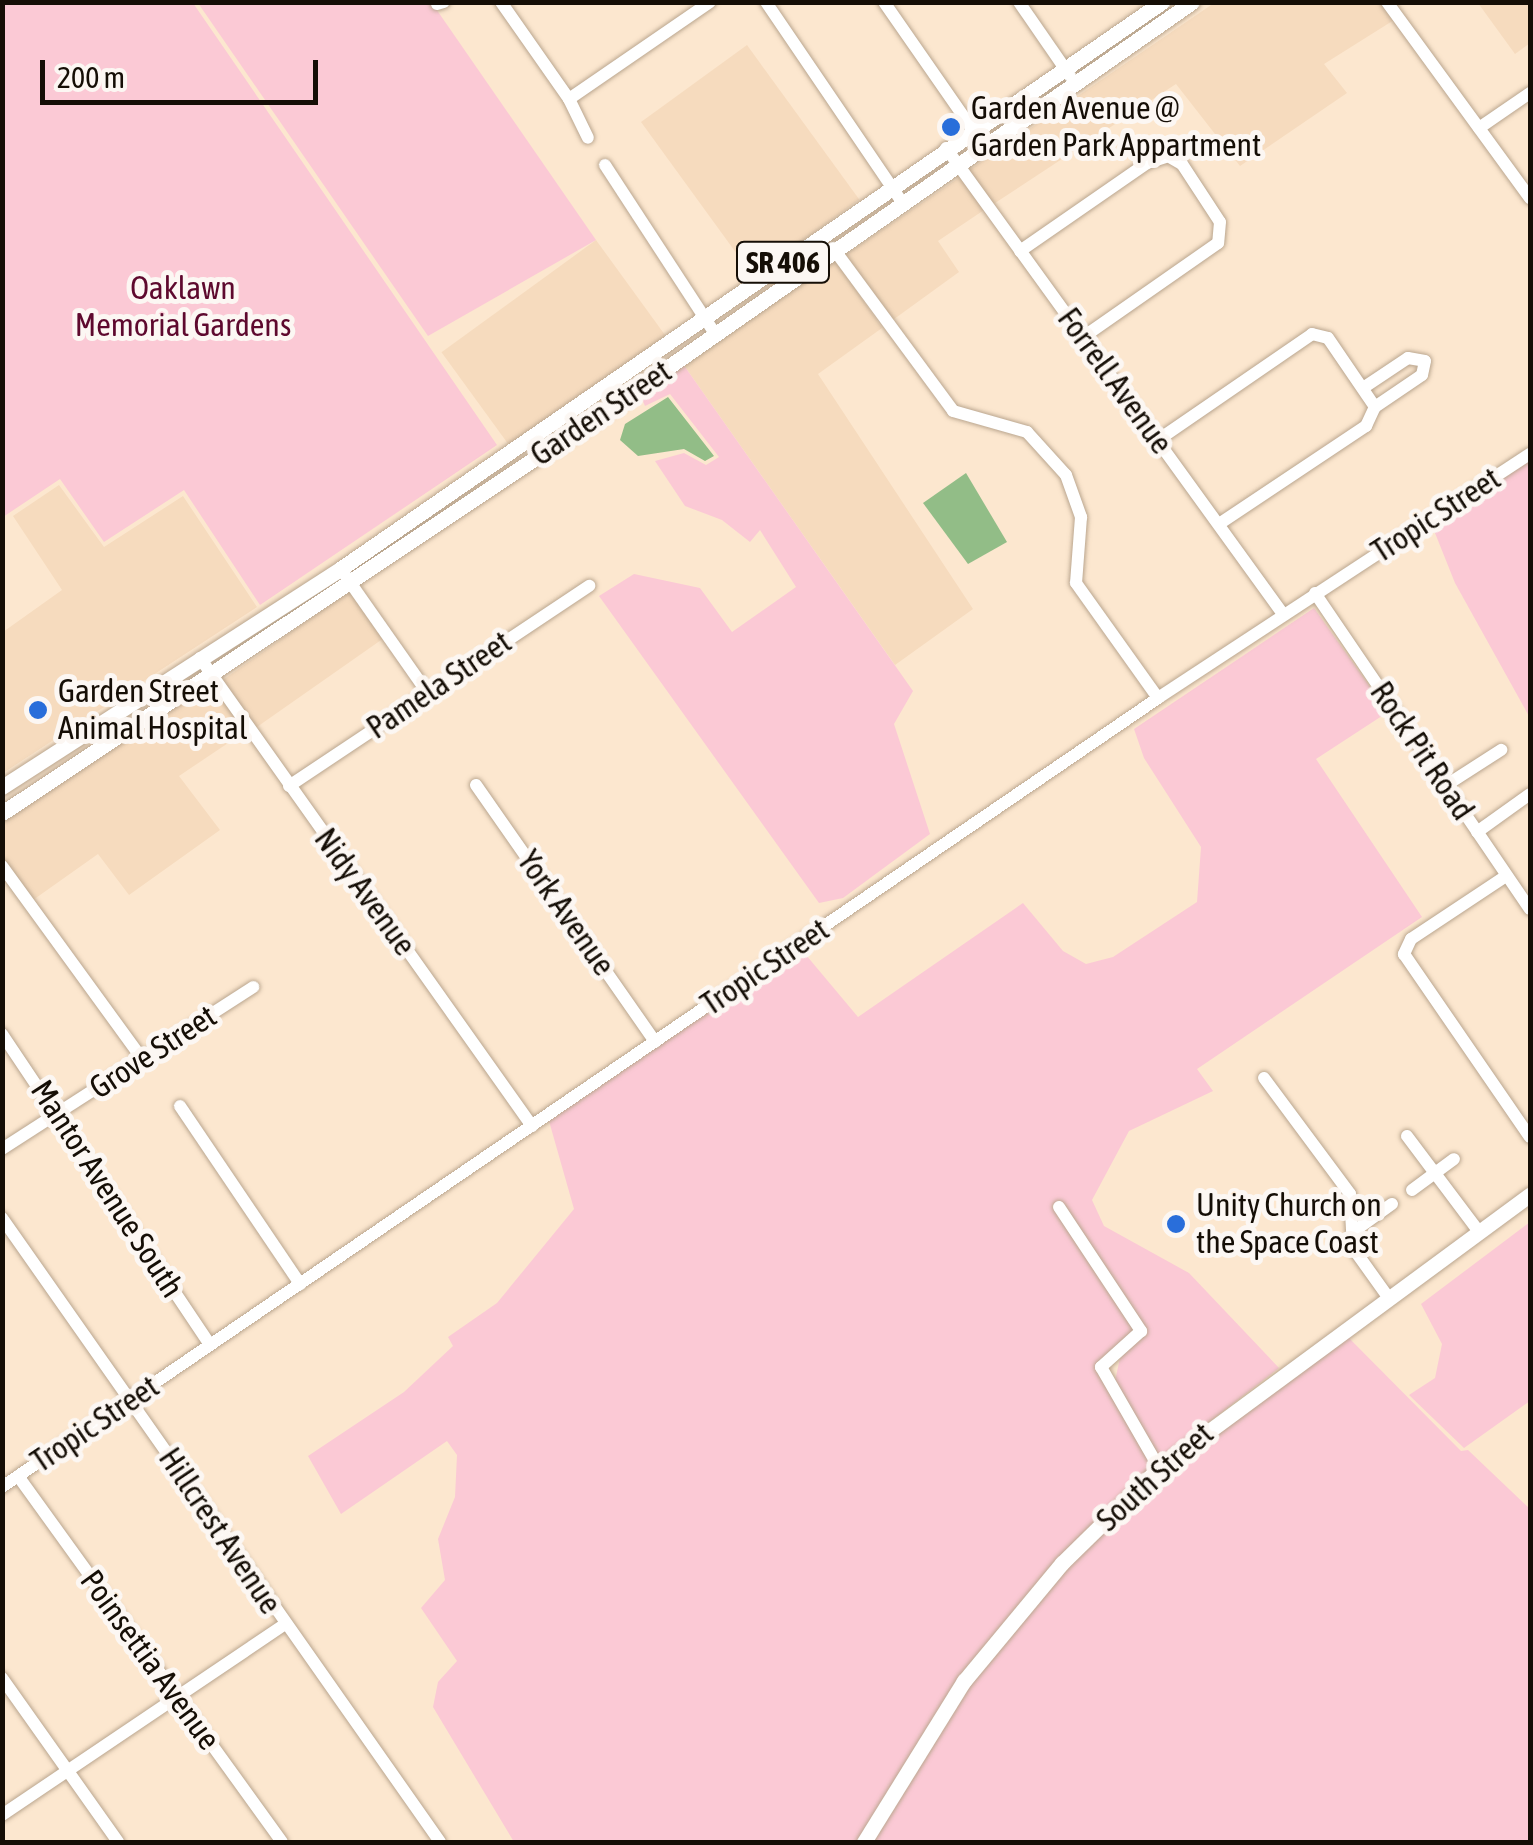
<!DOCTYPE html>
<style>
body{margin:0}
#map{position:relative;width:1533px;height:1845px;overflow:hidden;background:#fce7cf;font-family:"Asap Condensed",sans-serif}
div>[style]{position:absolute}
.built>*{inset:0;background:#f6dbbe;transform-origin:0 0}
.green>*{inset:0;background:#fbc9d5}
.water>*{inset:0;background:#92bd87}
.roads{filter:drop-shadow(0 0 2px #baa68f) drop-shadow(0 0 2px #baa68f)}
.minor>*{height:12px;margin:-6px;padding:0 6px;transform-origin:6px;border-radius:6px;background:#fff}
.major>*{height:15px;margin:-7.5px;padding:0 7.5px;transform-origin:7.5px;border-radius:7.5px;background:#fff}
.dots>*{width:28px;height:28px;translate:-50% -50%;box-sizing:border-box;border:5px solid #fcf7f3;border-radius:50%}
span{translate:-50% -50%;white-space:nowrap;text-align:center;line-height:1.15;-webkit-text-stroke:10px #fcf7f3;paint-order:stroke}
.shield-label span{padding:2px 8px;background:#fcf7f3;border:2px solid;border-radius:8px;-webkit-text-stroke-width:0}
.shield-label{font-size:30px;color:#150e06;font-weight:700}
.poi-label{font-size:32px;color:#150e06}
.left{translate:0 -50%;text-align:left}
.park-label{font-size:32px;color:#5e092e}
.street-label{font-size:32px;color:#150e06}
.frame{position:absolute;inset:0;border:5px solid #150e06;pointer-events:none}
.scale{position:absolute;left:40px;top:60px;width:278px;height:45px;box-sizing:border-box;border:5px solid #150e06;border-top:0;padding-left:12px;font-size:30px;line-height:35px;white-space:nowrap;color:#150e06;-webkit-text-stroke:8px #fcf7f3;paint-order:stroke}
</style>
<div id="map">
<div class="built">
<i style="clip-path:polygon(1214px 3px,1381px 3px,1394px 20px,1324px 64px,1347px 93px,1240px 166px,1176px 84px,992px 205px,968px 171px)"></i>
<i style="clip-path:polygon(1478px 3px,1530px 3px,1530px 43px,1515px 54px)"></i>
<i style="left:747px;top:45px;width:191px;height:131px;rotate:54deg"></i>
<i style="clip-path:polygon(960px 177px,984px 210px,938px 241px,959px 272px,890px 322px,844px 256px)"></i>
<i style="left:596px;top:240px;width:118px;height:191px;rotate:54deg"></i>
<i style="clip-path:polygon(836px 261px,882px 328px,818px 374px,973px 609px,895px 665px,683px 364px)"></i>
<i style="clip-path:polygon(59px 485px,104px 547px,183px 496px,257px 607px,3px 773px,3px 632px,62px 590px,13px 516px)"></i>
<i style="left:350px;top:591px;width:58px;height:156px;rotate:55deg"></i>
<i style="clip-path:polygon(211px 681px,246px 731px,179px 776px,220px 830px,129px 895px,98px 854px,33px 900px,3px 858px,2px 819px)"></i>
</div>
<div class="green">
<i style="clip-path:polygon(3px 2px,193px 3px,497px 445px,260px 605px,184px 490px,104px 542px,60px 479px,3px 517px)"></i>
<i style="clip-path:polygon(198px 3px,432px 3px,596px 240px,428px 336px)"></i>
<i style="clip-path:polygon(683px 364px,913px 691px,894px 724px,930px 834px,843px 898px,819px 903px,599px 596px,634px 574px,700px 588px,732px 632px,796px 587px,760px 530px,750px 542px,722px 520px,685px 506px,655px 461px,684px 453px,706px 465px,719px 457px,670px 394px,645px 406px,640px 394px)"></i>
<i style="clip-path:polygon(1530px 460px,1530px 718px,1455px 583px,1433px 528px)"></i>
<i style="clip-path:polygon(1314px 608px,1388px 712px,1316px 759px,1422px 917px,1197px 1069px,1213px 1091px,1129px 1131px,1092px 1200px,1104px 1226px,1189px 1273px,1279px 1368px,1160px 1460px,1115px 1381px,1120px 1358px,1145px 1328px,1059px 1200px,1052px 1206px,1135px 1330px,1098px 1363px,1153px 1467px,1058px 1559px,858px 1842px,514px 1842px,433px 1707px,438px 1682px,457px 1661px,421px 1608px,445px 1580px,438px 1539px,455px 1497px,457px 1455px,447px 1441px,341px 1514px,308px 1456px,404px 1392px,453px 1346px,448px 1337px,497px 1303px,574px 1209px,549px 1121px,801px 949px,858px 1017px,1023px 903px,1063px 951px,1086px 964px,1113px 957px,1197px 902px,1201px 847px,1144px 758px,1134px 729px)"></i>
<i style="clip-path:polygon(1530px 1222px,1530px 1401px,1464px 1448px,1409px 1395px,1435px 1378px,1442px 1344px,1421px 1304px)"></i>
<i style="clip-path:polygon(1345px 1334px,1461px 1451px,1468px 1450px,1530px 1509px,1530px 1842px,869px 1842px,968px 1684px,1065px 1567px,1162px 1472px)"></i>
</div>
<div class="water">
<i style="clip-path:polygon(668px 397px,714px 456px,705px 461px,684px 449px,638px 456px,620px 440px,625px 424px)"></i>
<i style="clip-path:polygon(966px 473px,1007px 542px,968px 564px,923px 503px)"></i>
</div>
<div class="roads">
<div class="minor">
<i style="left:501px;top:2px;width:118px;rotate:55deg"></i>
<i style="left:569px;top:99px;width:43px;rotate:64deg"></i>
<i style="left:766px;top:2px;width:240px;rotate:55.8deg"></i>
<i style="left:884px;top:2px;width:156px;rotate:55.2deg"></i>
<i style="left:1019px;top:2px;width:90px;rotate:55.4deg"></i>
<i style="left:1387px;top:2px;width:243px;rotate:53.9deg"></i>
<i style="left:437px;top:4px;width:7px;rotate:-16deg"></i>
<i style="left:569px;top:99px;width:171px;rotate:-34.5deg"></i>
<i style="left:1479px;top:128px;width:62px;rotate:-34.5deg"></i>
<i style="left:946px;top:148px;width:575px;rotate:54.13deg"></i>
<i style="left:605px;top:165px;width:203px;rotate:56.9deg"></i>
<i style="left:833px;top:248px;width:202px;rotate:53.6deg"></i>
<i style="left:953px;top:411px;width:77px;rotate:15.8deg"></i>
<i style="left:1027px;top:432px;width:58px;rotate:47.8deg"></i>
<i style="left:1066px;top:475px;width:45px;rotate:70.3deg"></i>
<i style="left:1081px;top:517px;width:66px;rotate:94.3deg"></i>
<i style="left:1076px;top:583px;width:141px;rotate:54.5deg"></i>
<i style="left:1020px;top:251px;width:155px;rotate:-34.7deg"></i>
<i style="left:1147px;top:163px;width:22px;rotate:-18deg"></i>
<i style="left:1168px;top:156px;width:16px;rotate:30deg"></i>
<i style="left:1182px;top:164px;width:69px;rotate:56.8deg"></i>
<i style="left:1220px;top:222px;width:21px;rotate:95deg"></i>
<i style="left:1218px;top:243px;width:166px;rotate:145.1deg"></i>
<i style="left:1363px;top:388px;width:54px;rotate:-33.7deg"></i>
<i style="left:1408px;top:358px;width:17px;rotate:10deg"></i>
<i style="left:1425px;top:361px;width:14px;rotate:102deg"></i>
<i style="left:1422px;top:375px;width:57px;rotate:145.8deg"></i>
<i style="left:1158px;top:440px;width:187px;rotate:-34.5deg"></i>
<i style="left:1312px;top:334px;width:16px;rotate:14deg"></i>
<i style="left:1328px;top:338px;width:83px;rotate:55.7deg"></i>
<i style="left:1219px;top:524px;width:177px;rotate:-33.7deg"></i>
<i style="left:1366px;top:426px;width:21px;rotate:-65deg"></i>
<i style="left:345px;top:575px;width:143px;rotate:55deg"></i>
<i style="left:1315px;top:593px;width:382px;rotate:55.8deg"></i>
<i style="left:200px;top:658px;width:574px;rotate:54.65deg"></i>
<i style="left:476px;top:785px;width:313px;rotate:55.1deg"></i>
<i style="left:289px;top:786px;width:361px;rotate:-33.7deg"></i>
<i style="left:1445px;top:786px;width:67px;rotate:-32.7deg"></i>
<i style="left:1477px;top:832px;width:65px;rotate:-35.6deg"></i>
<i style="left:2px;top:866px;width:238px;rotate:54deg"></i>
<i style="left:1506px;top:876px;width:114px;rotate:146.4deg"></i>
<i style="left:1411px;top:939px;width:17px;rotate:115deg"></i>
<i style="left:1404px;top:954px;width:222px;rotate:55.5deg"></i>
<i style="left:2px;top:1034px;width:374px;rotate:56.2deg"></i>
<i style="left:1264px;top:1078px;width:144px;rotate:53.4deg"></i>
<i style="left:1350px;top:1194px;width:54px;rotate:86.8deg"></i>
<i style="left:1353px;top:1248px;width:60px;rotate:54.5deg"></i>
<i style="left:180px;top:1106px;width:215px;rotate:56deg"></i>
<i style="left:1407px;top:1136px;width:120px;rotate:53.1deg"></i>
<i style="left:2px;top:1149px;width:299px;rotate:-32.8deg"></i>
<i style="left:1412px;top:1190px;width:52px;rotate:-36.4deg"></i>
<i style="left:1059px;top:1207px;width:149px;rotate:56.5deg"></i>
<i style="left:1141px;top:1331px;width:54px;rotate:138deg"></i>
<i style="left:1101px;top:1367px;width:116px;rotate:60.1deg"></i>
<i style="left:2px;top:1218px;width:762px;rotate:54.93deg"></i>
<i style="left:1353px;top:1232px;width:48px;rotate:-35.7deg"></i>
<i style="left:18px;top:1476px;width:451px;rotate:54.2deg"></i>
<i style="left:2px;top:1487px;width:1400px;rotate:-34.31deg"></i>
<i style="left:1158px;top:698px;width:445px;rotate:-33.3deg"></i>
<i style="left:2px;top:1678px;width:201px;rotate:54.7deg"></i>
<i style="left:2px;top:1815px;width:340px;rotate:-34deg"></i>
</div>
<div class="major">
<i style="left:2px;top:787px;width:402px;rotate:-32.8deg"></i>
<i style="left:340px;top:569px;width:999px;rotate:-34.6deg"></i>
<i style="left:2px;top:813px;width:704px;rotate:-33.64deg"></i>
<i style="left:588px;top:423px;width:736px;rotate:-34.88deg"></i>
<i style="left:864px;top:1842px;width:190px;rotate:-58.2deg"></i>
<i style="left:964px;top:1681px;width:153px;rotate:-50.3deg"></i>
<i style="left:1062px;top:1563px;width:136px;rotate:-44.4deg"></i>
<i style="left:1159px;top:1468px;width:461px;rotate:-36.4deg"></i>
</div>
</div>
<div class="dots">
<i style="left:951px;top:127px;background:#296eda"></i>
<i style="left:38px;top:710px;background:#296eda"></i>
<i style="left:1176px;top:1224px;background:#296eda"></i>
</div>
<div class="shield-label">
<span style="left:783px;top:262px">SR 406</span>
</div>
<div class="poi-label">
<span class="left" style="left:971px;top:127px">Garden Avenue @<br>Garden Park Appartment</span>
<span class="left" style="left:58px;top:710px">Garden Street<br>Animal Hospital</span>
<span class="left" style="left:1196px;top:1224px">Unity Church on<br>the Space Coast</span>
</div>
<div class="park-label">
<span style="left:183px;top:307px">Oaklawn<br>Memorial Gardens</span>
</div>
<div class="street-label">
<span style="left:1115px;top:381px;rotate:54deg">Forrell Avenue</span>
<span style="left:601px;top:413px;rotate:-34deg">Garden Street</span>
<span style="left:1436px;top:515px;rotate:-33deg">Tropic Street</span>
<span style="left:439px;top:685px;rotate:-34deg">Pamela Street</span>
<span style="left:1422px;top:751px;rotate:56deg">Rock Pit Road</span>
<span style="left:365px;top:892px;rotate:54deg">Nidy Avenue</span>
<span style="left:566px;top:913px;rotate:55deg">York Avenue</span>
<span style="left:765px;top:967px;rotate:-34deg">Tropic Street</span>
<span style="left:153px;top:1052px;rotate:-33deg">Grove Street</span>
<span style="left:107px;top:1189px;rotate:57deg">Mantor Avenue South</span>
<span style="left:95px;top:1424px;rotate:-34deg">Tropic Street</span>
<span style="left:1155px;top:1477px;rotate:-42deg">South Street</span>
<span style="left:220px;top:1531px;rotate:56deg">Hillcrest Avenue</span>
<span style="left:150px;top:1660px;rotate:54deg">Poinsettia Avenue</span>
</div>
<div class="frame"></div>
<div class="scale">200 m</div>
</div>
